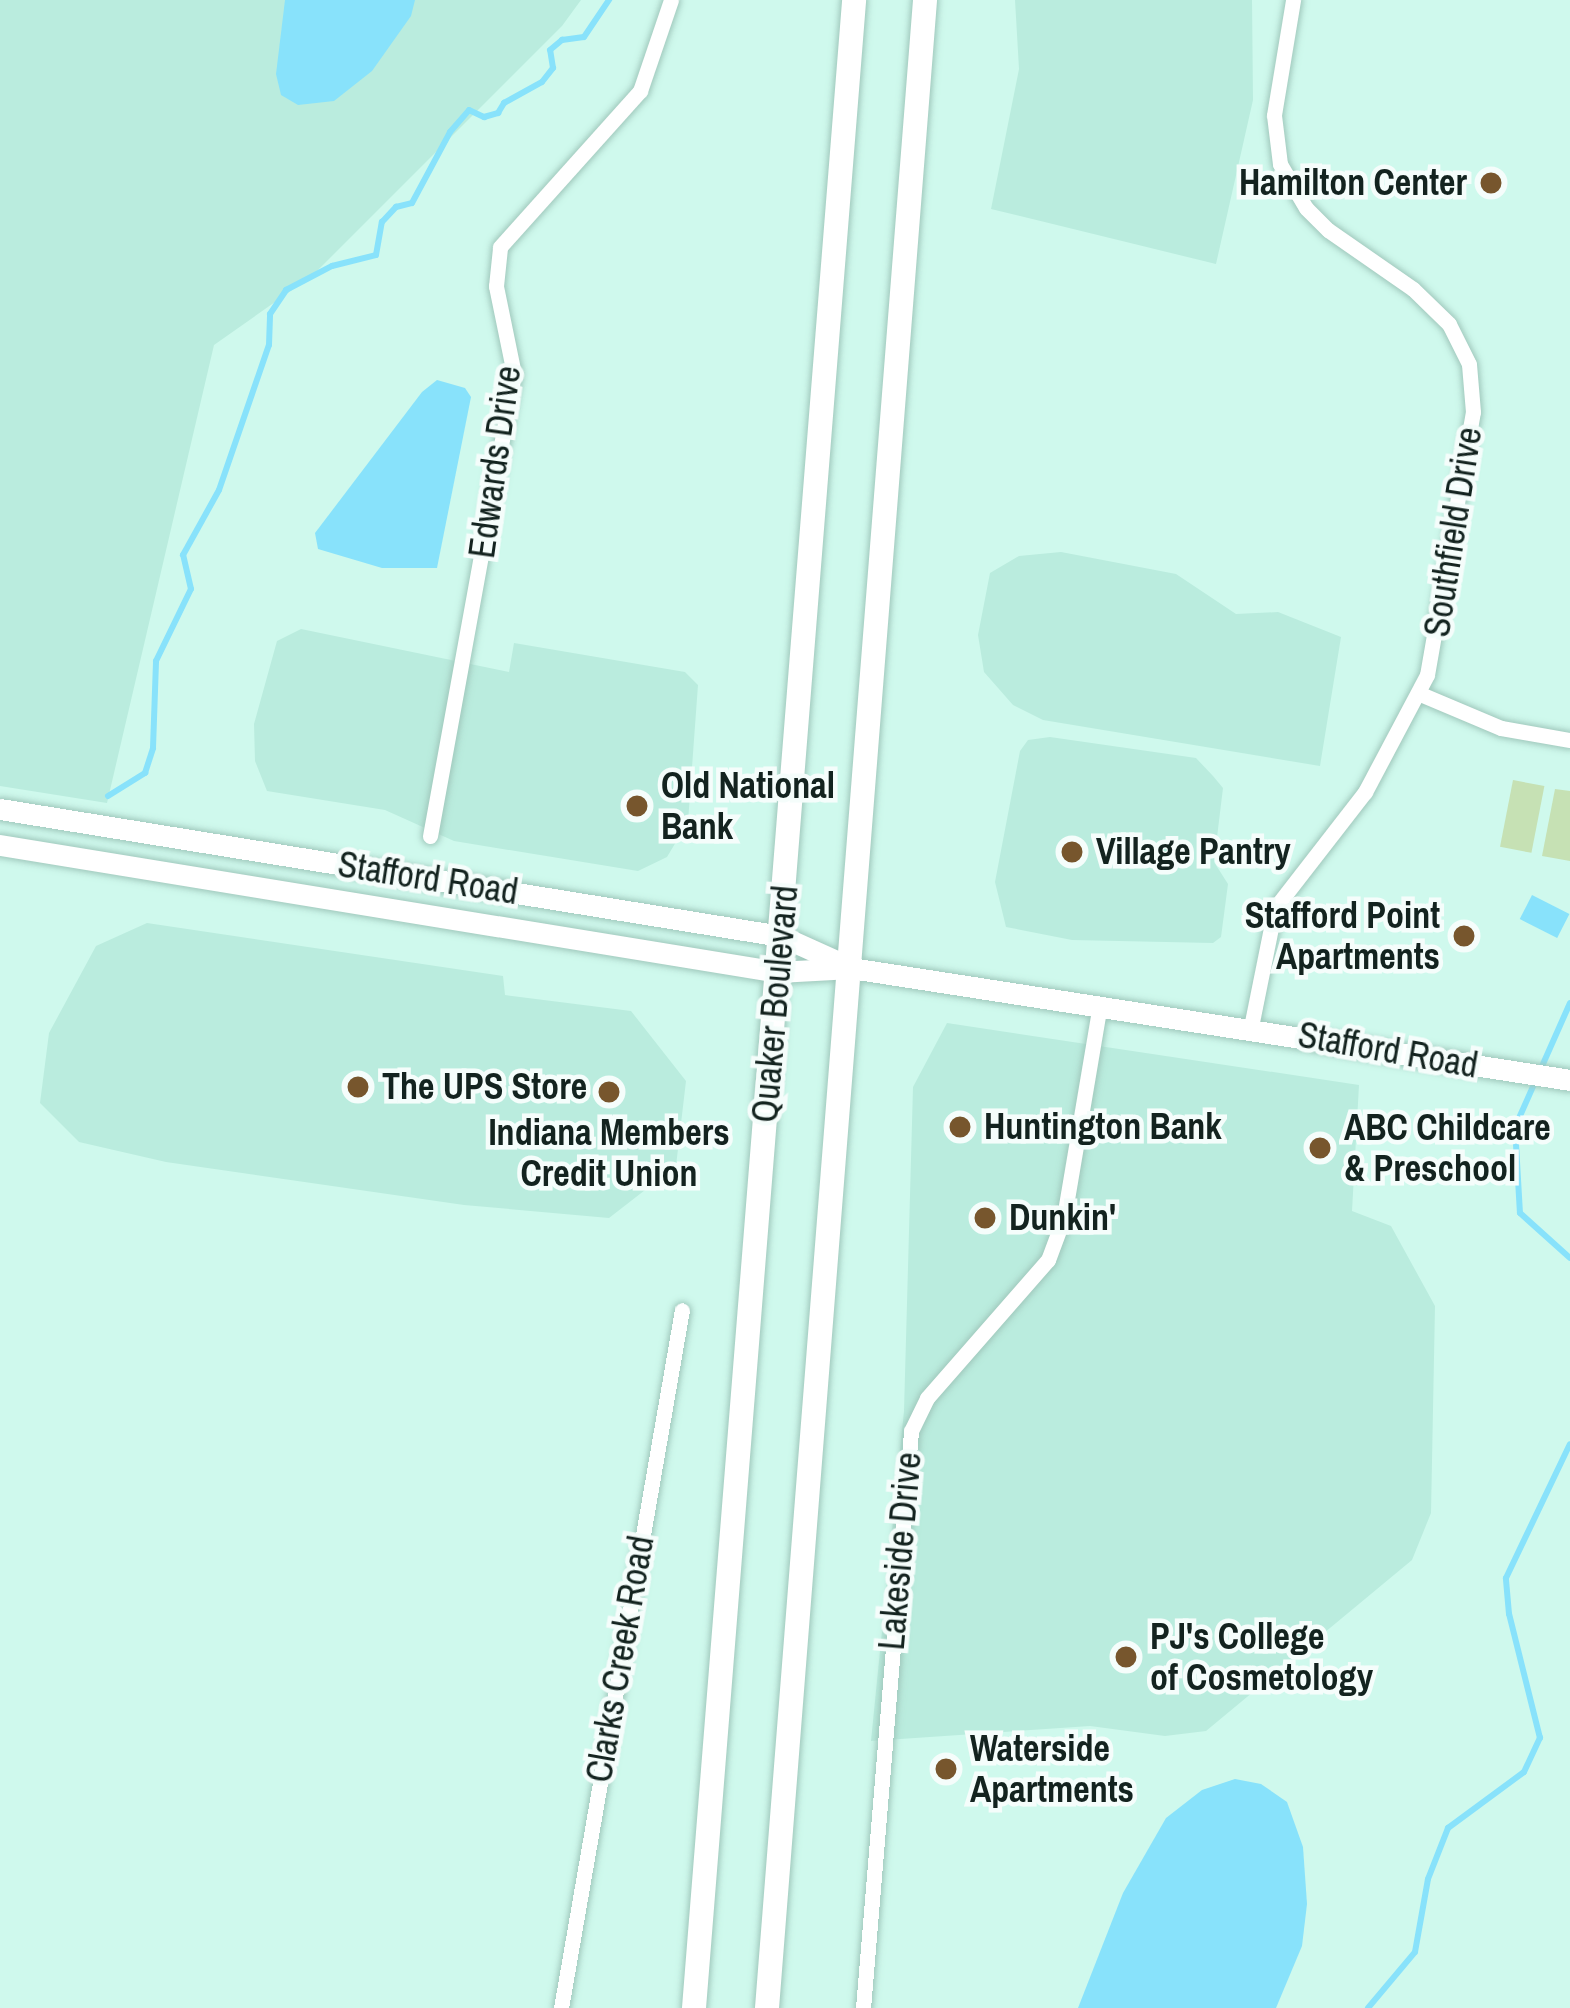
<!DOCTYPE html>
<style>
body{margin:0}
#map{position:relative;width:1570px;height:2008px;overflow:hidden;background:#cff9ed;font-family:"Archivo Narrow",sans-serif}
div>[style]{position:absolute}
.built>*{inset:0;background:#baecde}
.green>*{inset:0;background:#c6e1b4;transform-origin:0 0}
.water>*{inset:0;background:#88e2fb;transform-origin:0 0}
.stream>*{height:6px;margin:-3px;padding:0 3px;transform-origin:3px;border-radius:3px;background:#88e2fb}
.roads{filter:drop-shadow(0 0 3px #a0c8bc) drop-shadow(0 0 3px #a0c8bc)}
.street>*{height:15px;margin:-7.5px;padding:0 7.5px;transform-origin:7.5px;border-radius:7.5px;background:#fff}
.secondary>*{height:21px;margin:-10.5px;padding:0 10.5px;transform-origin:10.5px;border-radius:10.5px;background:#fff}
.primary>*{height:24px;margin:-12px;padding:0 12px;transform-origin:12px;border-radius:12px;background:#fff}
.dots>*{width:33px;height:33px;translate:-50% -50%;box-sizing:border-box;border:6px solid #f5fdfb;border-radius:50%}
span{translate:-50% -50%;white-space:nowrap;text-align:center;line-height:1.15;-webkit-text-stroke:9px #f5fdfb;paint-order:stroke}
.poi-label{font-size:36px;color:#13231f;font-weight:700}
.right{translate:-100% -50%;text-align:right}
.left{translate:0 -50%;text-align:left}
.street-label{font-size:36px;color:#13231f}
</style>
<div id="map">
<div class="built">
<i style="clip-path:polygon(0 0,581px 0,562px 26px,312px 276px,214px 345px,107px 803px,0 786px)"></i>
<i style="clip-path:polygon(1015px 0,1252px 0,1253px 100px,1216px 264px,991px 209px,1019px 69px)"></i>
<i style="clip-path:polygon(1061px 552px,1176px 574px,1236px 614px,1278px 612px,1341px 637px,1320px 766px,1043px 720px,1013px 705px,984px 672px,978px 635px,990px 573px,1019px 556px)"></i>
<i style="clip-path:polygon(301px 629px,509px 672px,514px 643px,685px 672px,698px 685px,688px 822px,667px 857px,638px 871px,454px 841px,385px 810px,267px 791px,255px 761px,254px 724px,277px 641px)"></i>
<i style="clip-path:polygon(1050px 737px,1196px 758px,1213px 776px,1223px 788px,1214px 862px,1228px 884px,1221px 937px,1213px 943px,1072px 940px,1006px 927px,995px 882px,1020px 751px,1028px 740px)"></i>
<i style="clip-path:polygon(147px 923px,503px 976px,505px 995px,631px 1011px,686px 1081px,676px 1166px,609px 1218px,464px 1205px,166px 1162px,79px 1142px,40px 1103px,49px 1033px,96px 946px)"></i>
<i style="clip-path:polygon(947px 1023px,1359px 1085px,1352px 1211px,1391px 1226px,1435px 1306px,1431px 1513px,1412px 1560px,1206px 1731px,1165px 1736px,1090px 1726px,871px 1741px,904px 1411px,913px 1087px)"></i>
</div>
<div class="green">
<i style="left:1513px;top:780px;width:32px;height:68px;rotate:11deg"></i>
<i style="clip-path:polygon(1555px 789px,1570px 791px,1570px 861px,1542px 856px)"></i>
</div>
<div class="water">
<i style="clip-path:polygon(285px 0,415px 0,411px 16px,372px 71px,334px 101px,298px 105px,281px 95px,276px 74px)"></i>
<i style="clip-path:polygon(437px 380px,465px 388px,471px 397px,437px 568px,382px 568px,318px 549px,315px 533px,422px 392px)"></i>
<i style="left:1532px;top:895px;width:42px;height:27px;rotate:27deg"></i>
<i style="clip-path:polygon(1235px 1779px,1261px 1784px,1287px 1802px,1303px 1847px,1307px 1904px,1302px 1946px,1276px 2008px,1078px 2008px,1123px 1893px,1166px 1818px,1202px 1790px)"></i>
</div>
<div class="stream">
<i style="left:108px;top:796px;width:44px;rotate:-31.9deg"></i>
<i style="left:145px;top:773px;width:26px;rotate:-72deg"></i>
<i style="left:153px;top:748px;width:87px;rotate:-88deg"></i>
<i style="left:156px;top:661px;width:80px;rotate:-64.1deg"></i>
<i style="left:191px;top:589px;width:35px;rotate:-103deg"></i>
<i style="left:183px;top:555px;width:74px;rotate:-61deg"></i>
<i style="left:219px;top:490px;width:153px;rotate:-71deg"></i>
<i style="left:269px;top:345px;width:31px;rotate:-88deg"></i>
<i style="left:270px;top:314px;width:29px;rotate:-56deg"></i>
<i style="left:286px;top:290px;width:52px;rotate:-27.6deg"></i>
<i style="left:332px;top:266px;width:45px;rotate:-14deg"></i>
<i style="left:376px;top:255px;width:34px;rotate:-80deg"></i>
<i style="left:382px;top:222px;width:21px;rotate:-47deg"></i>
<i style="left:396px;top:207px;width:16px;rotate:-14deg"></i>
<i style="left:412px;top:203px;width:81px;rotate:-61.8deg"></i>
<i style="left:450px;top:132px;width:29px;rotate:-49deg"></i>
<i style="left:469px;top:110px;width:17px;rotate:25deg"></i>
<i style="left:484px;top:117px;width:15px;rotate:-16deg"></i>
<i style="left:498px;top:113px;width:12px;rotate:-59deg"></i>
<i style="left:504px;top:103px;width:43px;rotate:-28.9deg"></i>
<i style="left:542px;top:82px;width:18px;rotate:-52deg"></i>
<i style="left:553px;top:68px;width:18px;rotate:-99deg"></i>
<i style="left:550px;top:50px;width:16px;rotate:-40deg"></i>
<i style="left:562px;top:40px;width:22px;rotate:-8deg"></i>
<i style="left:584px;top:37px;width:45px;rotate:-56deg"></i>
<i style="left:1570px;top:1003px;width:136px;rotate:113.9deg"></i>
<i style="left:1515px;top:1127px;width:86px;rotate:86.7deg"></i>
<i style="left:1520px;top:1213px;width:67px;rotate:42deg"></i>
<i style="left:1368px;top:2008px;width:73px;rotate:-50deg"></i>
<i style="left:1415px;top:1952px;width:74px;rotate:-79.9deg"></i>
<i style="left:1428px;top:1879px;width:55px;rotate:-68.6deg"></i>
<i style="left:1448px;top:1828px;width:94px;rotate:-36.4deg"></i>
<i style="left:1524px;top:1772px;width:38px;rotate:-65deg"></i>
<i style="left:1540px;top:1738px;width:128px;rotate:-104deg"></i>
<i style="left:1509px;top:1614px;width:36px;rotate:-95deg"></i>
<i style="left:1506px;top:1578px;width:148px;rotate:-64.5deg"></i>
</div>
<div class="roads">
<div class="street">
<i style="left:1418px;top:693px;width:90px;rotate:22.9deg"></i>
<i style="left:1501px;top:728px;width:70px;rotate:9.9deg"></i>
<i style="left:430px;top:836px;width:470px;rotate:-79.7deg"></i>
<i style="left:514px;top:374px;width:90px;rotate:-101.6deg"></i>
<i style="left:496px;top:286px;width:39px;rotate:-84deg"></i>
<i style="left:500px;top:247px;width:210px;rotate:-48.1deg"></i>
<i style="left:640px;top:91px;width:96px;rotate:-71.2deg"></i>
<i style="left:1251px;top:1027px;width:121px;rotate:-78.6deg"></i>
<i style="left:1275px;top:908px;width:147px;rotate:-52.2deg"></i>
<i style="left:1365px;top:792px;width:132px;rotate:-62.1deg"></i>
<i style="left:1427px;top:675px;width:267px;rotate:-80.1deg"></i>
<i style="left:1473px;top:412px;width:48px;rotate:-94.8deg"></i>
<i style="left:1469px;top:364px;width:45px;rotate:-116.6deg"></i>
<i style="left:1449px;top:324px;width:50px;rotate:-135.8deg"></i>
<i style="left:1413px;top:289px;width:103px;rotate:-145.2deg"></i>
<i style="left:1328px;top:230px;width:31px;rotate:-135deg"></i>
<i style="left:1306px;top:208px;width:51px;rotate:-120.6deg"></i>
<i style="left:1280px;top:164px;width:49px;rotate:-97deg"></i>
<i style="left:1274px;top:115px;width:117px;rotate:-80.6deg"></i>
<i style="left:561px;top:2008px;width:708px;rotate:-80.17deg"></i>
<i style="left:863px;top:2008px;width:579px;rotate:-85.24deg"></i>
<i style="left:911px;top:1431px;width:37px;rotate:-64deg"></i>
<i style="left:927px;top:1398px;width:184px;rotate:-48.8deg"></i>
<i style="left:1048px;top:1260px;width:46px;rotate:-69.6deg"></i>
<i style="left:1064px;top:1217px;width:215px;rotate:-80.4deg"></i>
</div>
<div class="secondary">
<i style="left:0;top:809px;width:791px;rotate:9.24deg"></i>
<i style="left:781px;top:936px;width:70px;rotate:24.4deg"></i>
<i style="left:0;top:845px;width:788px;rotate:9.27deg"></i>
<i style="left:778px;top:972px;width:73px;rotate:-3.1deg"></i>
<i style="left:851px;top:968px;width:728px;rotate:8.85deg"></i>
</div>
<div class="primary">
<i style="left:694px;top:2008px;width:2014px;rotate:-85.44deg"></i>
<i style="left:767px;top:2008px;width:2014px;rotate:-85.5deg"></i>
</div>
</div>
<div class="dots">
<i style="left:1491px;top:183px;background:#77562d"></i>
<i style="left:637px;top:806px;background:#77562d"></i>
<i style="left:1072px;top:852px;background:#77562d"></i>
<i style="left:1464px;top:936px;background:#77562d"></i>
<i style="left:358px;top:1087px;background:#77562d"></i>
<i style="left:609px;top:1092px;background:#77562d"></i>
<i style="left:960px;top:1127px;background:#77562d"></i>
<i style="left:1320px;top:1148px;background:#77562d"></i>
<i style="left:985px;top:1218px;background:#77562d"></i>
<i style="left:1126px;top:1657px;background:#77562d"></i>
<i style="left:946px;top:1769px;background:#77562d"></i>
</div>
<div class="poi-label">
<span class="right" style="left:1467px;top:183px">Hamilton Center</span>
<span class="left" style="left:661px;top:806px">Old National<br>Bank</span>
<span class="left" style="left:1096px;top:852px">Village Pantry</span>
<span class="right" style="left:1440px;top:936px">Stafford Point<br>Apartments</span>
<span class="left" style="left:382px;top:1087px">The UPS Store</span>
<span class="left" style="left:984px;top:1127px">Huntington Bank</span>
<span class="left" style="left:1344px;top:1148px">ABC Childcare<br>&amp; Preschool</span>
<span style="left:609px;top:1153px">Indiana Members<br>Credit Union</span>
<span class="left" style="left:1009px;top:1218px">Dunkin'</span>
<span class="left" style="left:1150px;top:1657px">PJ's College<br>of Cosmetology</span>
<span class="left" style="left:970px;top:1769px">Waterside<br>Apartments</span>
</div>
<div class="street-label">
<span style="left:495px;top:462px;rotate:-82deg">Edwards Drive</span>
<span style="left:1453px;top:532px;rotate:-81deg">Southfield Drive</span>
<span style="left:428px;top:878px;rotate:9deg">Stafford Road</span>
<span style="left:775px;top:1004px;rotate:-85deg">Quaker Boulevard</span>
<span style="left:1388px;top:1050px;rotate:10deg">Stafford Road</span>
<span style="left:900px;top:1551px;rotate:-85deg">Lakeside Drive</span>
<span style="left:620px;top:1659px;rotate:-80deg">Clarks Creek Road</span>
</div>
</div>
